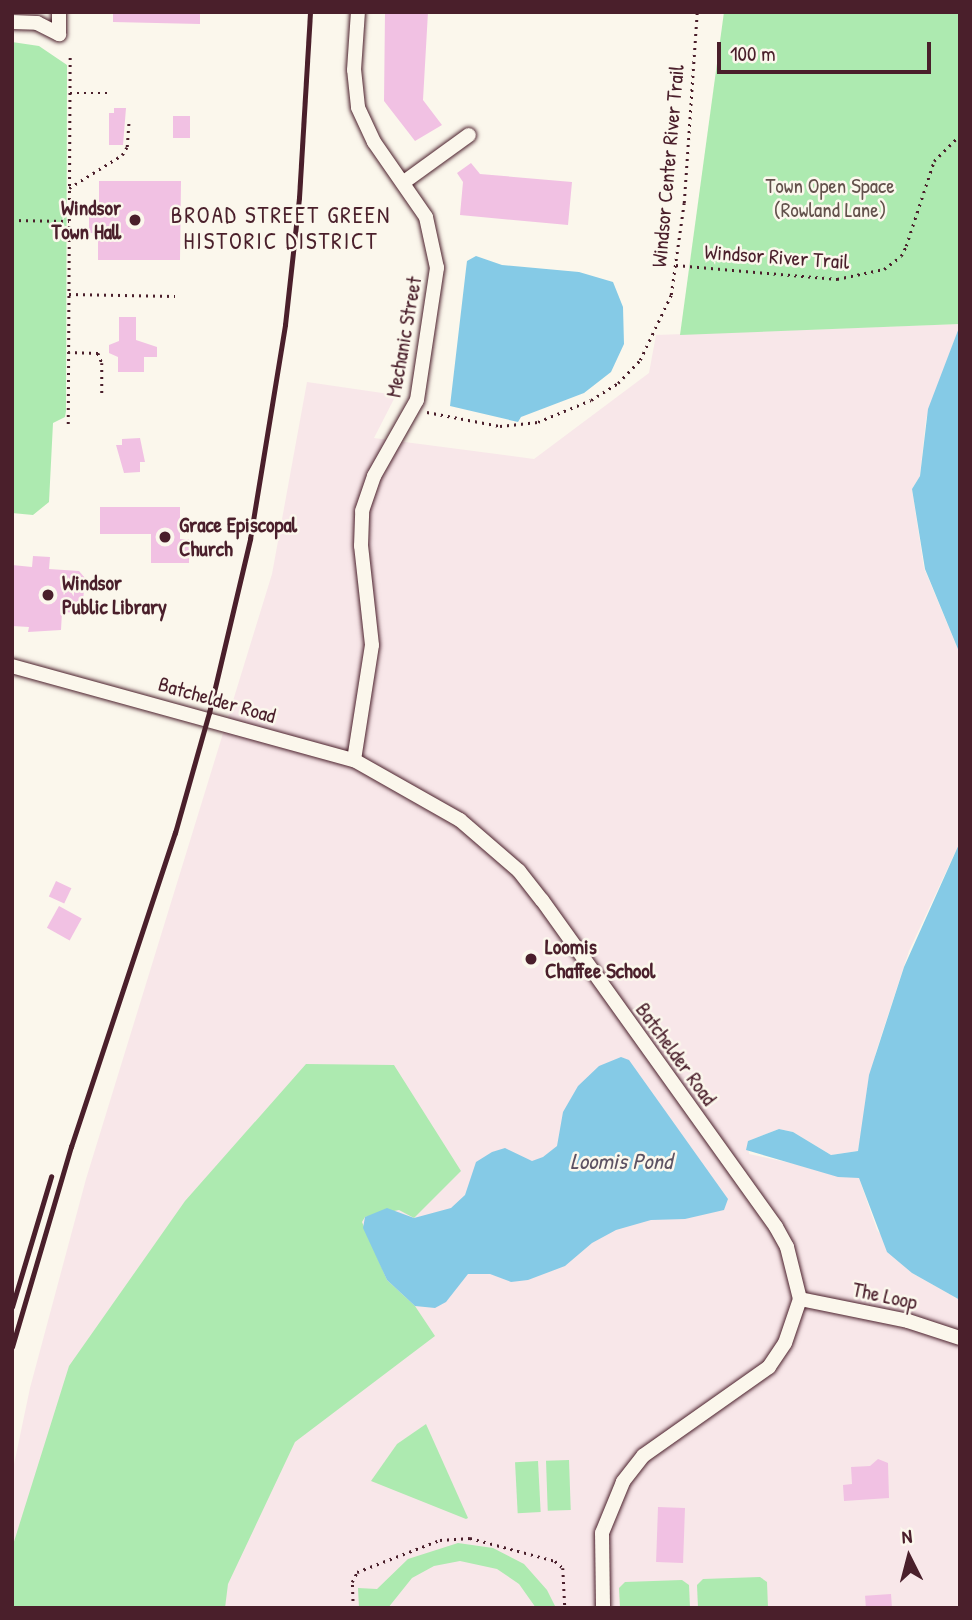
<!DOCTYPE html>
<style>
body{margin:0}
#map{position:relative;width:972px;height:1620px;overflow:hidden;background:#fbf7ec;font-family:"Patrick Hand",sans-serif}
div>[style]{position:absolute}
.built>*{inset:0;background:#f8e7e9}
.green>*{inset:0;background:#adeab0;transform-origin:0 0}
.water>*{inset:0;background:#85cae6}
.building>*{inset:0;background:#f1c1e3;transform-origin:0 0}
.path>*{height:2.5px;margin-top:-1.25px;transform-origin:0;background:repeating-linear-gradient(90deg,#4a1f2b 0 2px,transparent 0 7px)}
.roads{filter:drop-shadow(0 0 2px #4a1f2b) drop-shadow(0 0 2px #4a1f2b)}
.minor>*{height:14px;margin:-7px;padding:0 7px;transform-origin:7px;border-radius:7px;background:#fbf7ec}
.rail>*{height:4.5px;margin:-2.25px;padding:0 2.25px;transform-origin:2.25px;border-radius:2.25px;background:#4a1f2b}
.dots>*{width:19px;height:19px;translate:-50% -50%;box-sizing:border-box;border:4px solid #fbf7ec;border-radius:50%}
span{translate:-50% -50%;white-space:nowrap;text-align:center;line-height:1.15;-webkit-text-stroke:5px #fbf7ec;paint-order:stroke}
.street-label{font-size:21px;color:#4a1f2b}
.park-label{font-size:21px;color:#63524c}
.poi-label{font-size:21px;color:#4a1f2b;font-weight:700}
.right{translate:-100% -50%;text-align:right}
.left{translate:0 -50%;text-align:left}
.neighbourhood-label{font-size:23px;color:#4a1f2b;letter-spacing:2px}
.water-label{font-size:23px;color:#5c5263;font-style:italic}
.frame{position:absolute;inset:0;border:14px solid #4a1f2b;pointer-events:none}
.north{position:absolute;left:874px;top:1522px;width:70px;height:70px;-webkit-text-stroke:5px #fbf7ec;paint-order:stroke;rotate:354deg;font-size:19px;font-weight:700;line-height:28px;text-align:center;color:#4a1f2b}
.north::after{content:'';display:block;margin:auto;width:24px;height:32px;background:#4a1f2b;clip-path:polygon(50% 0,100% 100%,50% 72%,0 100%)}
.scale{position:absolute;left:717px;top:42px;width:214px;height:32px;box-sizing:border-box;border:4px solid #4a1f2b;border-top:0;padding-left:9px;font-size:21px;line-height:24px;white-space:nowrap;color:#4a1f2b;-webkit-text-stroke:5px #fbf7ec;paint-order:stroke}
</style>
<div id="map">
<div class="built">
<i style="clip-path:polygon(960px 324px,926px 419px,920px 476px,912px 489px,924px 568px,960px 654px,960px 842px,909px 951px,876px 1052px,858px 1151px,831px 1155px,793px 1132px,779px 1129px,748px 1141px,749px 1154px,859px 1178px,877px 1230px,912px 1273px,960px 1300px,960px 1608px,12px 1608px,12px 1474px,30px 1388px,86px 1179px,272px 574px,307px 382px,396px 395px,374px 438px,534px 459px,649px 373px,656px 335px)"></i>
</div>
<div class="green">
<i style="clip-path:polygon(724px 12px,960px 12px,960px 324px,680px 335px)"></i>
<i style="clip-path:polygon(12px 42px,39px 46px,67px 65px,66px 411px,65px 417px,53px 423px,49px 502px,33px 515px,12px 513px)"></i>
<i style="clip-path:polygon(306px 1064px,394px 1065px,461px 1171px,414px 1218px,399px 1210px,365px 1217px,362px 1222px,387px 1280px,415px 1306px,435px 1336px,295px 1442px,228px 1584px,225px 1608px,12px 1608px,12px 1548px,69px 1366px,185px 1201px)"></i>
<i style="clip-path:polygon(426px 1424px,468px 1518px,466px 1519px,371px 1481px,397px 1444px)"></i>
<i style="left:569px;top:1460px;width:50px;height:23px;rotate:88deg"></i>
<i style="left:538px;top:1461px;width:51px;height:23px;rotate:87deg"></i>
<i style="clip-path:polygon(458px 1543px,493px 1548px,524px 1564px,547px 1590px,556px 1608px,536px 1608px,519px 1584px,497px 1569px,460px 1561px,434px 1566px,412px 1578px,388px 1608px,359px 1608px,358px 1588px,377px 1589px,408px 1559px)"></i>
<i style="clip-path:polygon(760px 1577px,767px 1582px,768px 1608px,698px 1608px,697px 1585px,703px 1579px)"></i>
<i style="clip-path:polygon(682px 1580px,689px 1585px,690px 1608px,620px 1608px,619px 1588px,625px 1582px)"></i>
</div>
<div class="water">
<i style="clip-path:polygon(476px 256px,502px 265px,579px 272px,613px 282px,623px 307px,624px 344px,611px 372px,584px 393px,521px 417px,518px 422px,450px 406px,466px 269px,467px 261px)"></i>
<i style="clip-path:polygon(960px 325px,960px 654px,925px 569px,912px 489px,920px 476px,928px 409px)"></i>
<i style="clip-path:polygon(960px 842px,960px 1300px,912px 1273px,887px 1252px,859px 1178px,838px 1177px,746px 1150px,748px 1141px,779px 1129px,793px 1132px,831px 1155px,858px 1151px,869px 1075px,904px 967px)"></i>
<i style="clip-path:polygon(621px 1057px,629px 1060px,728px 1199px,724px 1210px,685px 1219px,651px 1220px,616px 1230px,592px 1243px,565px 1266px,528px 1280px,511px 1282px,490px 1274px,468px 1274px,446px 1302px,435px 1308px,415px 1306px,387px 1280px,363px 1228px,365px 1217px,387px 1208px,414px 1218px,451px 1208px,465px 1195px,476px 1162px,492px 1152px,505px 1148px,532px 1161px,543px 1157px,557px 1146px,563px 1112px,578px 1086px,599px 1066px)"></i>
</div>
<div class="building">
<i style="clip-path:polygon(113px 12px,200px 12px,200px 24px,113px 22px)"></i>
<i style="clip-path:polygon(385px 12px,428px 12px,423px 100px,442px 125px,415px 141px,384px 101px)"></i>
<i style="clip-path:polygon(114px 108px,126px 108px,123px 145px,109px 145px,109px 113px,114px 113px)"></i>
<i style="left:173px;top:116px;width:17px;height:22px"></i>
<i style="clip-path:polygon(471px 163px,480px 174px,572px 182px,568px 225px,460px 215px,463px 182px,457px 173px)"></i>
<i style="clip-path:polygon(99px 181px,181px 181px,180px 260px,98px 260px,98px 233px,89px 233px,89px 206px,99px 206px)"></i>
<i style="clip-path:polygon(119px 317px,136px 317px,136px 340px,157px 347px,157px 357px,144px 357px,144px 372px,118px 372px,118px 357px,109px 353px,109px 345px,119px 341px)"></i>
<i style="clip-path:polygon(140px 438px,145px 462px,140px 462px,140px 472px,124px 473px,116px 445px,122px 445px,122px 439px)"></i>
<i style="clip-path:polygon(100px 507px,180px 507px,180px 539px,189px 539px,189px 563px,151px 563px,151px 534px,100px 534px)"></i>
<i style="clip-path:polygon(33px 556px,50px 557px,49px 569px,79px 571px,85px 578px,82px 613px,62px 612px,61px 630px,28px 632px,29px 627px,12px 626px,12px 565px,32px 567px)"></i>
<i style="left:56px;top:881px;width:17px;height:17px;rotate:25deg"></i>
<i style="left:59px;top:906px;width:26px;height:25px;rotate:29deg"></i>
<i style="clip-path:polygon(878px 1459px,888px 1463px,889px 1498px,844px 1501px,843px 1485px,852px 1484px,851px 1467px,870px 1466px)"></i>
<i style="left:658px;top:1507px;width:27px;height:55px;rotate:2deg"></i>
<i style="left:891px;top:1594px;width:14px;height:26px;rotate:86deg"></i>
</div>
<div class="path">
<i style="left:70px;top:93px;width:38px"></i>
<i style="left:69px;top:188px;width:62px;rotate:-31.9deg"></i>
<i style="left:122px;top:155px;width:9px;rotate:-58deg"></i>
<i style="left:127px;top:147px;width:27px;rotate:-86deg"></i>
<i style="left:12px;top:220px;width:57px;rotate:1deg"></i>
<i style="left:676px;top:265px;width:162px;rotate:5deg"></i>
<i style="left:837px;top:279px;width:48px;rotate:-12deg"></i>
<i style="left:884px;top:269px;width:21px;rotate:-37deg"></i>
<i style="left:901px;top:256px;width:11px;rotate:-63deg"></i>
<i style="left:906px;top:246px;width:89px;rotate:-71.8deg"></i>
<i style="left:934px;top:161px;width:37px;rotate:-45deg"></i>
<i style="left:69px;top:294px;width:106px;rotate:1.1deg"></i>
<i style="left:68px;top:352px;width:30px;rotate:2deg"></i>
<i style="left:98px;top:353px;width:11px;rotate:68deg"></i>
<i style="left:102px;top:363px;width:30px;rotate:90deg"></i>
<i style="left:427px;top:412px;width:74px;rotate:10.9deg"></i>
<i style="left:500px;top:426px;width:38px;rotate:-6deg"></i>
<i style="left:538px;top:422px;width:57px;rotate:-22.5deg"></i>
<i style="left:591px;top:400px;width:32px;rotate:-32deg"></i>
<i style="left:618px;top:383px;width:32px;rotate:-46deg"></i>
<i style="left:640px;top:360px;width:72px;rotate:-64.5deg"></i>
<i style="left:671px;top:295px;width:93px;rotate:-82deg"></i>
<i style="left:684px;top:203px;width:191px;rotate:-86.1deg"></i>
<i style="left:68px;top:424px;width:368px;rotate:-89.7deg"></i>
<i style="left:353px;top:1608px;width:26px;rotate:-92deg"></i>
<i style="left:352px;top:1582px;width:11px;rotate:-63deg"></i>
<i style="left:357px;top:1572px;width:89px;rotate:-21.1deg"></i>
<i style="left:440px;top:1540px;width:30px;rotate:-4deg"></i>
<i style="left:470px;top:1538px;width:88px;rotate:15.1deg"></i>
<i style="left:555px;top:1561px;width:11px;rotate:41deg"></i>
<i style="left:563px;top:1568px;width:40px;rotate:87.1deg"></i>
</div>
<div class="roads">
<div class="minor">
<i style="left:12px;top:22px;width:25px;rotate:2deg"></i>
<i style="left:37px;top:23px;width:25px;rotate:27deg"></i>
<i style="left:59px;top:34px;width:22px;rotate:-90deg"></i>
<i style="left:404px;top:182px;width:80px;rotate:-35.9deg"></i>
<i style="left:12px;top:666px;width:355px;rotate:15.4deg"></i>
<i style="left:354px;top:760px;width:122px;rotate:29.5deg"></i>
<i style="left:460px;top:820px;width:78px;rotate:40.8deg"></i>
<i style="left:519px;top:871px;width:37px;rotate:52deg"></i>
<i style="left:542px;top:900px;width:402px;rotate:54.4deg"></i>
<i style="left:776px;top:1227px;width:23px;rotate:61deg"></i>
<i style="left:787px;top:1247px;width:54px;rotate:76deg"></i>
<i style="left:800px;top:1299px;width:46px;rotate:108.8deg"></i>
<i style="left:785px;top:1343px;width:29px;rotate:124deg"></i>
<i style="left:769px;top:1367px;width:154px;rotate:144.8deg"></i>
<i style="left:643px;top:1456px;width:33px;rotate:128deg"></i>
<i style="left:623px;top:1482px;width:55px;rotate:112.4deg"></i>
<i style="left:602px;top:1533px;width:75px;rotate:89.2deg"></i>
<i style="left:354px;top:760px;width:116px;rotate:-81.1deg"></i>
<i style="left:372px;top:645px;width:100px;rotate:-96.3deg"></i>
<i style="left:361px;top:546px;width:35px;rotate:-88deg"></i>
<i style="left:362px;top:511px;width:37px;rotate:-71deg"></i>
<i style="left:374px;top:476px;width:87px;rotate:-60.5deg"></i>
<i style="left:417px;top:400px;width:134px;rotate:-81.4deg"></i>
<i style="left:437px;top:268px;width:52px;rotate:-102.2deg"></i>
<i style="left:426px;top:217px;width:91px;rotate:-124.7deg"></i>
<i style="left:374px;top:142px;width:38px;rotate:-115deg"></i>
<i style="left:358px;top:107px;width:37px;rotate:-96deg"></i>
<i style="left:354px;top:70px;width:58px;rotate:-86.1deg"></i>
<i style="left:800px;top:1299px;width:110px;rotate:11.5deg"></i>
<i style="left:908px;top:1321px;width:55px;rotate:18.1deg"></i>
</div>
</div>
<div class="rail">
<i style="left:12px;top:1307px;width:136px;rotate:-73.3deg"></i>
<i style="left:12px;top:1347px;width:209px;rotate:-73.6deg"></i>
<i style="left:71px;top:1147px;width:331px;rotate:-71.7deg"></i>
<i style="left:175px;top:833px;width:125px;rotate:-74.2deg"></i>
<i style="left:209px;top:713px;width:179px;rotate:-76.7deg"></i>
<i style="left:250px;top:539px;width:217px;rotate:-80.7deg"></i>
<i style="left:285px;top:325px;width:128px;rotate:-83.7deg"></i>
<i style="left:299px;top:198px;width:186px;rotate:-86.6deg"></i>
</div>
<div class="dots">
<i style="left:135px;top:220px;background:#4a1f2b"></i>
<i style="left:165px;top:537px;background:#4a1f2b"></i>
<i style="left:48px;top:595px;background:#4a1f2b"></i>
<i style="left:531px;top:959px;background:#4a1f2b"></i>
</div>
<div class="street-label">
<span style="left:668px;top:166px;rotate:-85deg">Windsor Center River Trail</span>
<span style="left:777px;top:257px;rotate:4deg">Windsor River Trail</span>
<span style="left:404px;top:337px;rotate:-80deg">Mechanic Street</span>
<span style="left:217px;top:700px;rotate:16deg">Batchelder Road</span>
<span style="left:676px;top:1054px;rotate:54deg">Batchelder Road</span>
<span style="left:885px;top:1296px;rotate:12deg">The Loop</span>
</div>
<div class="park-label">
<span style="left:830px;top:198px">Town Open Space<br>(Rowland Lane)</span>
</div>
<div class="poi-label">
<span class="right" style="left:121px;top:220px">Windsor<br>Town Hall</span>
<span class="left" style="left:179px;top:537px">Grace Episcopal<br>Church</span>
<span class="left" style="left:62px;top:595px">Windsor<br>Public Library</span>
<span class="left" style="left:545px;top:959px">Loomis<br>Chaffee School</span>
</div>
<div class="neighbourhood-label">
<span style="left:281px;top:228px">BROAD STREET GREEN<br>HISTORIC DISTRICT</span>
</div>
<div class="water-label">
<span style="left:621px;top:1161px">Loomis Pond</span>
</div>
<div class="frame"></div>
<div class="north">N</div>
<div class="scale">100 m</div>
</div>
